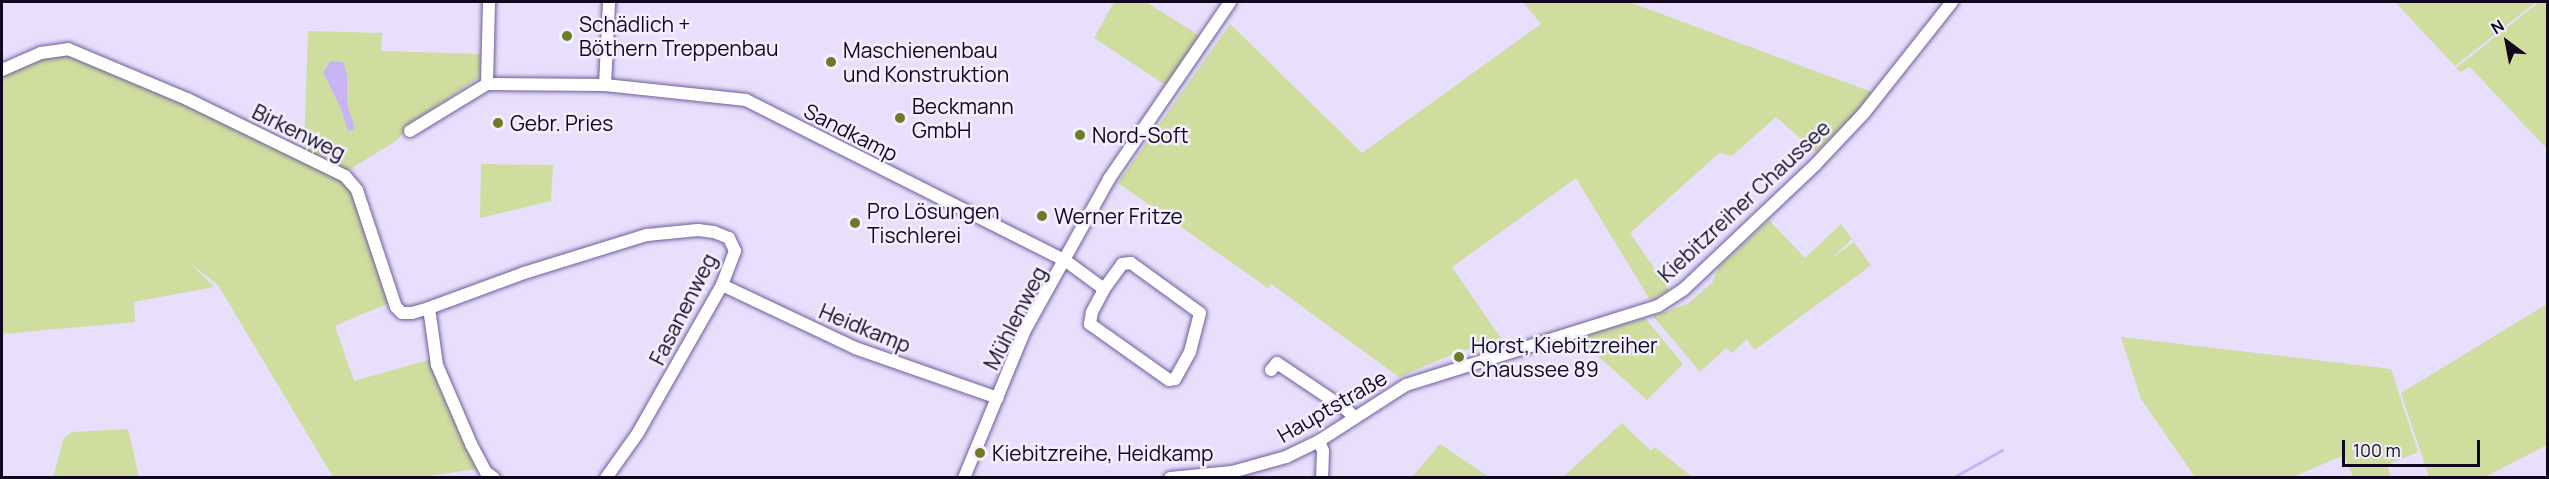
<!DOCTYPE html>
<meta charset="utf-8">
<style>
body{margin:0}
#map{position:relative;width:2549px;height:479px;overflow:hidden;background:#e7dffc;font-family:Manrope,sans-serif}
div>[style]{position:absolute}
.green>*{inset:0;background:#cfdd9f;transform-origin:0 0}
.water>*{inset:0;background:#c8b4f4}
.stream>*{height:3px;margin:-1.5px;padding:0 1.5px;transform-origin:1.5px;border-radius:1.5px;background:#c8b4f4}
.roads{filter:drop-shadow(0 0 2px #725c9c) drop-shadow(0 0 2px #725c9c)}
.minor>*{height:12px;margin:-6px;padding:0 6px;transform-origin:6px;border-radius:6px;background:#fff}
.dots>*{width:16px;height:16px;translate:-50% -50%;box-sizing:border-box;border:3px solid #f3effe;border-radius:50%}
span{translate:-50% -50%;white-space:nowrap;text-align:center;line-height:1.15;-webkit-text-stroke:5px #f3effe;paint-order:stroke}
.poi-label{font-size:21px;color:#110820}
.left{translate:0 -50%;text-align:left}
.street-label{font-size:21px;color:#110820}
.frame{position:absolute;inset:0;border:3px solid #110820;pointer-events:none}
.north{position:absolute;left:2477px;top:12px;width:60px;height:60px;-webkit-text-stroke:4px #f3effe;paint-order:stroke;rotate:328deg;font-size:16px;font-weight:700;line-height:24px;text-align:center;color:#110820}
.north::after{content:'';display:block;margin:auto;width:21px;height:27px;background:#110820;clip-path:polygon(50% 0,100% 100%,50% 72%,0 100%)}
.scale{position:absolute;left:2342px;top:440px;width:138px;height:27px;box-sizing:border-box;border:3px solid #110820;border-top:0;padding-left:8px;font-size:18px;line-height:21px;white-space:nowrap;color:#110820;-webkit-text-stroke:4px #f3effe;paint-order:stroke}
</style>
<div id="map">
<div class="green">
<i style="clip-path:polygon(1114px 2px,1146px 2px,1200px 36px,1167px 86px,1094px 38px)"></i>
<i style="clip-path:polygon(1523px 2px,1629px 2px,1872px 92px,1860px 109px,1816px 152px,1776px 117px,1732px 156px,1719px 153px,1630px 233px,1669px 290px,1650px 300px,1576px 178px,1452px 267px,1502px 340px,1461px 351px,1399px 377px,1271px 284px,1268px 288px,1118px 183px,1230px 24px,1362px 153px,1541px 24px)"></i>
<i style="clip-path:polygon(2395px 2px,2536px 2px,2455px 66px)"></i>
<i style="clip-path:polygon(2539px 2px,2547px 2px,2547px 149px,2470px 67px,2460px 72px,2456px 68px)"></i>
<i style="clip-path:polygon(evenodd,308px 31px,382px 33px,381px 51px,480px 54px,481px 76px,414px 121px,396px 141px,345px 172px,304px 151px,308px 31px,330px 61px,347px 75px,347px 103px,354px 129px,348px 130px,341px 109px,323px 71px,330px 61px)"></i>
<i style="clip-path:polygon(68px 52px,185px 101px,343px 178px,355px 192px,391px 302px,335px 326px,354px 381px,432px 359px,438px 386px,453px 418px,483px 468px,422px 477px,333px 477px,218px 285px,190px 263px,214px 287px,134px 302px,135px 322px,2px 334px,2px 73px,42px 55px)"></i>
<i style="clip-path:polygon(481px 164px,553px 165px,551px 201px,480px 218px)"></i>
<i style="clip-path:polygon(1769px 220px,1805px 258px,1841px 224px,1852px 239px,1732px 353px,1726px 348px,1700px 372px,1653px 316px,1687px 304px,1712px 283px,1719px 267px)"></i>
<i style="left:1854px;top:242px;width:29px;height:144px;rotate:54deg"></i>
<i style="clip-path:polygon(2547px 304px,2547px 445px,2485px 477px,2429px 477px,2401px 393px)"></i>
<i style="clip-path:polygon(1645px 318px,1683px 364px,1647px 400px,1578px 338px)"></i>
<i style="clip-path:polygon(2121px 337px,2391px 369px,2418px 452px,2387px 465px,2391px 477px,2353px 477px,2344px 455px,2293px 477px,2195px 477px,2141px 399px)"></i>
<i style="clip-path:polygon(1622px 423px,1651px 451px,1655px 447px,1692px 477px,1563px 477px)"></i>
<i style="clip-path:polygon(128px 429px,139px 477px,53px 477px,64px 438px,72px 432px)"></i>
<i style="clip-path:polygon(1440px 444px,1489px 477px,1412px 477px)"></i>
</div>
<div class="water">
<i style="clip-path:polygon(330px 61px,343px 62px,347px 75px,347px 103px,355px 129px,348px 131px,341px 109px,323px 72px)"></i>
</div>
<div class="stream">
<i style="left:1952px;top:478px;width:57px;rotate:-29.2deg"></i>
</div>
<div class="roads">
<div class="minor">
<i style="left:2px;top:70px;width:43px;rotate:-23.6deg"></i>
<i style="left:41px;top:53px;width:27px;rotate:-8deg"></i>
<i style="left:68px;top:49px;width:129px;rotate:22.8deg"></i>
<i style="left:187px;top:99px;width:176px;rotate:26deg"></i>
<i style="left:345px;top:176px;width:18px;rotate:49deg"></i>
<i style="left:357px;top:190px;width:123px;rotate:71.6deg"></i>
<i style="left:396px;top:307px;width:8px;rotate:45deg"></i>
<i style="left:402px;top:313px;width:10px"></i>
<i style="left:412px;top:313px;width:18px;rotate:-16deg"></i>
<i style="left:429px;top:308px;width:58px;rotate:82deg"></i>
<i style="left:437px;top:365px;width:86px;rotate:66.7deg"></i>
<i style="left:471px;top:444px;width:32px;rotate:62deg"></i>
<i style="left:486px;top:472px;width:10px;rotate:37deg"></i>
<i style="left:487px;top:84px;width:82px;rotate:-88.6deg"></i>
<i style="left:605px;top:85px;width:83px;rotate:-87.2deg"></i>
<i style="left:410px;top:131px;width:90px;rotate:-31.4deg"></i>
<i style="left:487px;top:84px;width:118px;rotate:0.5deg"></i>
<i style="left:605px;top:85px;width:142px;rotate:6.1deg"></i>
<i style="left:746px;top:100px;width:358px;rotate:26.7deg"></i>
<i style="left:1066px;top:261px;width:47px;rotate:36.4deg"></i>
<i style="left:1131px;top:263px;width:85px;rotate:35.9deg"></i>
<i style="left:1200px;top:313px;width:40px;rotate:104.4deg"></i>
<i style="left:1190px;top:352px;width:31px;rotate:119deg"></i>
<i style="left:1175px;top:379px;width:6px;rotate:171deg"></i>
<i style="left:1169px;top:380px;width:97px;rotate:-144.7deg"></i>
<i style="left:1090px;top:324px;width:12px;rotate:-81deg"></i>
<i style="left:1092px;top:312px;width:26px;rotate:-62deg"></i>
<i style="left:1104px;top:289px;width:31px;rotate:-54deg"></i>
<i style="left:1122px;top:264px;width:9px;rotate:-6deg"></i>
<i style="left:722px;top:285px;width:147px;rotate:25.3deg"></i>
<i style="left:855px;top:348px;width:151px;rotate:19.3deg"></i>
<i style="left:429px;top:308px;width:101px;rotate:-20.2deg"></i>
<i style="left:524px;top:273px;width:129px;rotate:-17.2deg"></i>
<i style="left:647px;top:235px;width:51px;rotate:-5.6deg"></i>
<i style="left:698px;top:230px;width:16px;rotate:7deg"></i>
<i style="left:714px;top:232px;width:16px;rotate:22deg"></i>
<i style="left:729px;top:238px;width:14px;rotate:65deg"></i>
<i style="left:735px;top:251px;width:36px;rotate:111deg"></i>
<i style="left:722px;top:285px;width:170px;rotate:119.6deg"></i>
<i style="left:638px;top:433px;width:55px;rotate:125.4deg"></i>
<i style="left:1271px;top:370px;width:9px;rotate:-49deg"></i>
<i style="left:1277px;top:363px;width:84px;rotate:33.9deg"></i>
<i style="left:1347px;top:410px;width:11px;rotate:45deg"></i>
<i style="left:1319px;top:441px;width:11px;rotate:68deg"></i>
<i style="left:1323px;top:451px;width:27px;rotate:92deg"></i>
<i style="left:964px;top:478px;width:160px;rotate:-67.6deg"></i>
<i style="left:1025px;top:330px;width:173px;rotate:-60.9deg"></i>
<i style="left:1109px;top:179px;width:214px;rotate:-55.6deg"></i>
<i style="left:1170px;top:478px;width:62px;rotate:-5.5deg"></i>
<i style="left:1232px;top:472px;width:56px;rotate:-15.5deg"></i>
<i style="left:1286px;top:457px;width:37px;rotate:-26deg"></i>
<i style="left:1319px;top:441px;width:103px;rotate:-32.8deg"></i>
<i style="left:1406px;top:385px;width:264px;rotate:-17.4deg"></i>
<i style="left:1658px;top:306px;width:31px;rotate:-33deg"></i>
<i style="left:1684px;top:289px;width:180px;rotate:-43.4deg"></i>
<i style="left:1815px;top:165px;width:71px;rotate:-46.7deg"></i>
<i style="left:1864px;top:113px;width:142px;rotate:-51.6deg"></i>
</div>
</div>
<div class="dots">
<i style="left:567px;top:36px;background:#6d7b28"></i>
<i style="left:831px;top:62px;background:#6d7b28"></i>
<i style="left:900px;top:118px;background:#6d7b28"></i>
<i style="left:498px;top:123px;background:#6d7b28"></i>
<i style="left:1080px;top:135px;background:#6d7b28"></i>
<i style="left:1042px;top:216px;background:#6d7b28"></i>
<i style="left:855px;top:223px;background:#6d7b28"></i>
<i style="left:1459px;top:357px;background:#6d7b28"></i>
<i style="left:980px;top:453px;background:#6d7b28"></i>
</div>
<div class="poi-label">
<span class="left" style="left:579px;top:36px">Schädlich +<br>Böthern Treppenbau</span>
<span class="left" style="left:843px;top:62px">Maschienenbau<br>und Konstruktion</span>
<span class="left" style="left:912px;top:118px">Beckmann<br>GmbH</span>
<span class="left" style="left:510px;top:123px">Gebr. Pries</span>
<span class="left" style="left:1092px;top:135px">Nord-Soft</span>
<span class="left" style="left:867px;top:223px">Pro Lösungen<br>Tischlerei</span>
<span class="left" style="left:1054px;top:216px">Werner Fritze</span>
<span class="left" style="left:1471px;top:357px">Horst, Kiebitzreiher<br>Chaussee 89</span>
<span class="left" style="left:992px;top:453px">Kiebitzreihe, Heidkamp</span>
</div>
<div class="street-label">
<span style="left:299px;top:132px;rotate:26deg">Birkenweg</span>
<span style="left:851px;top:132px;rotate:27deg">Sandkamp</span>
<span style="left:1744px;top:201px;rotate:-43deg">Kiebitzreiher Chaussee</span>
<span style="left:683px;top:309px;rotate:-63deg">Fasanenweg</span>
<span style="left:1015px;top:318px;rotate:-63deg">Mühlenweg</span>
<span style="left:865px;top:328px;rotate:22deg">Heidkamp</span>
<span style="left:1332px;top:406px;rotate:-30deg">Hauptstraße</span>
</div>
<div class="frame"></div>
<div class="north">N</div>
<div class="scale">100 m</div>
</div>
